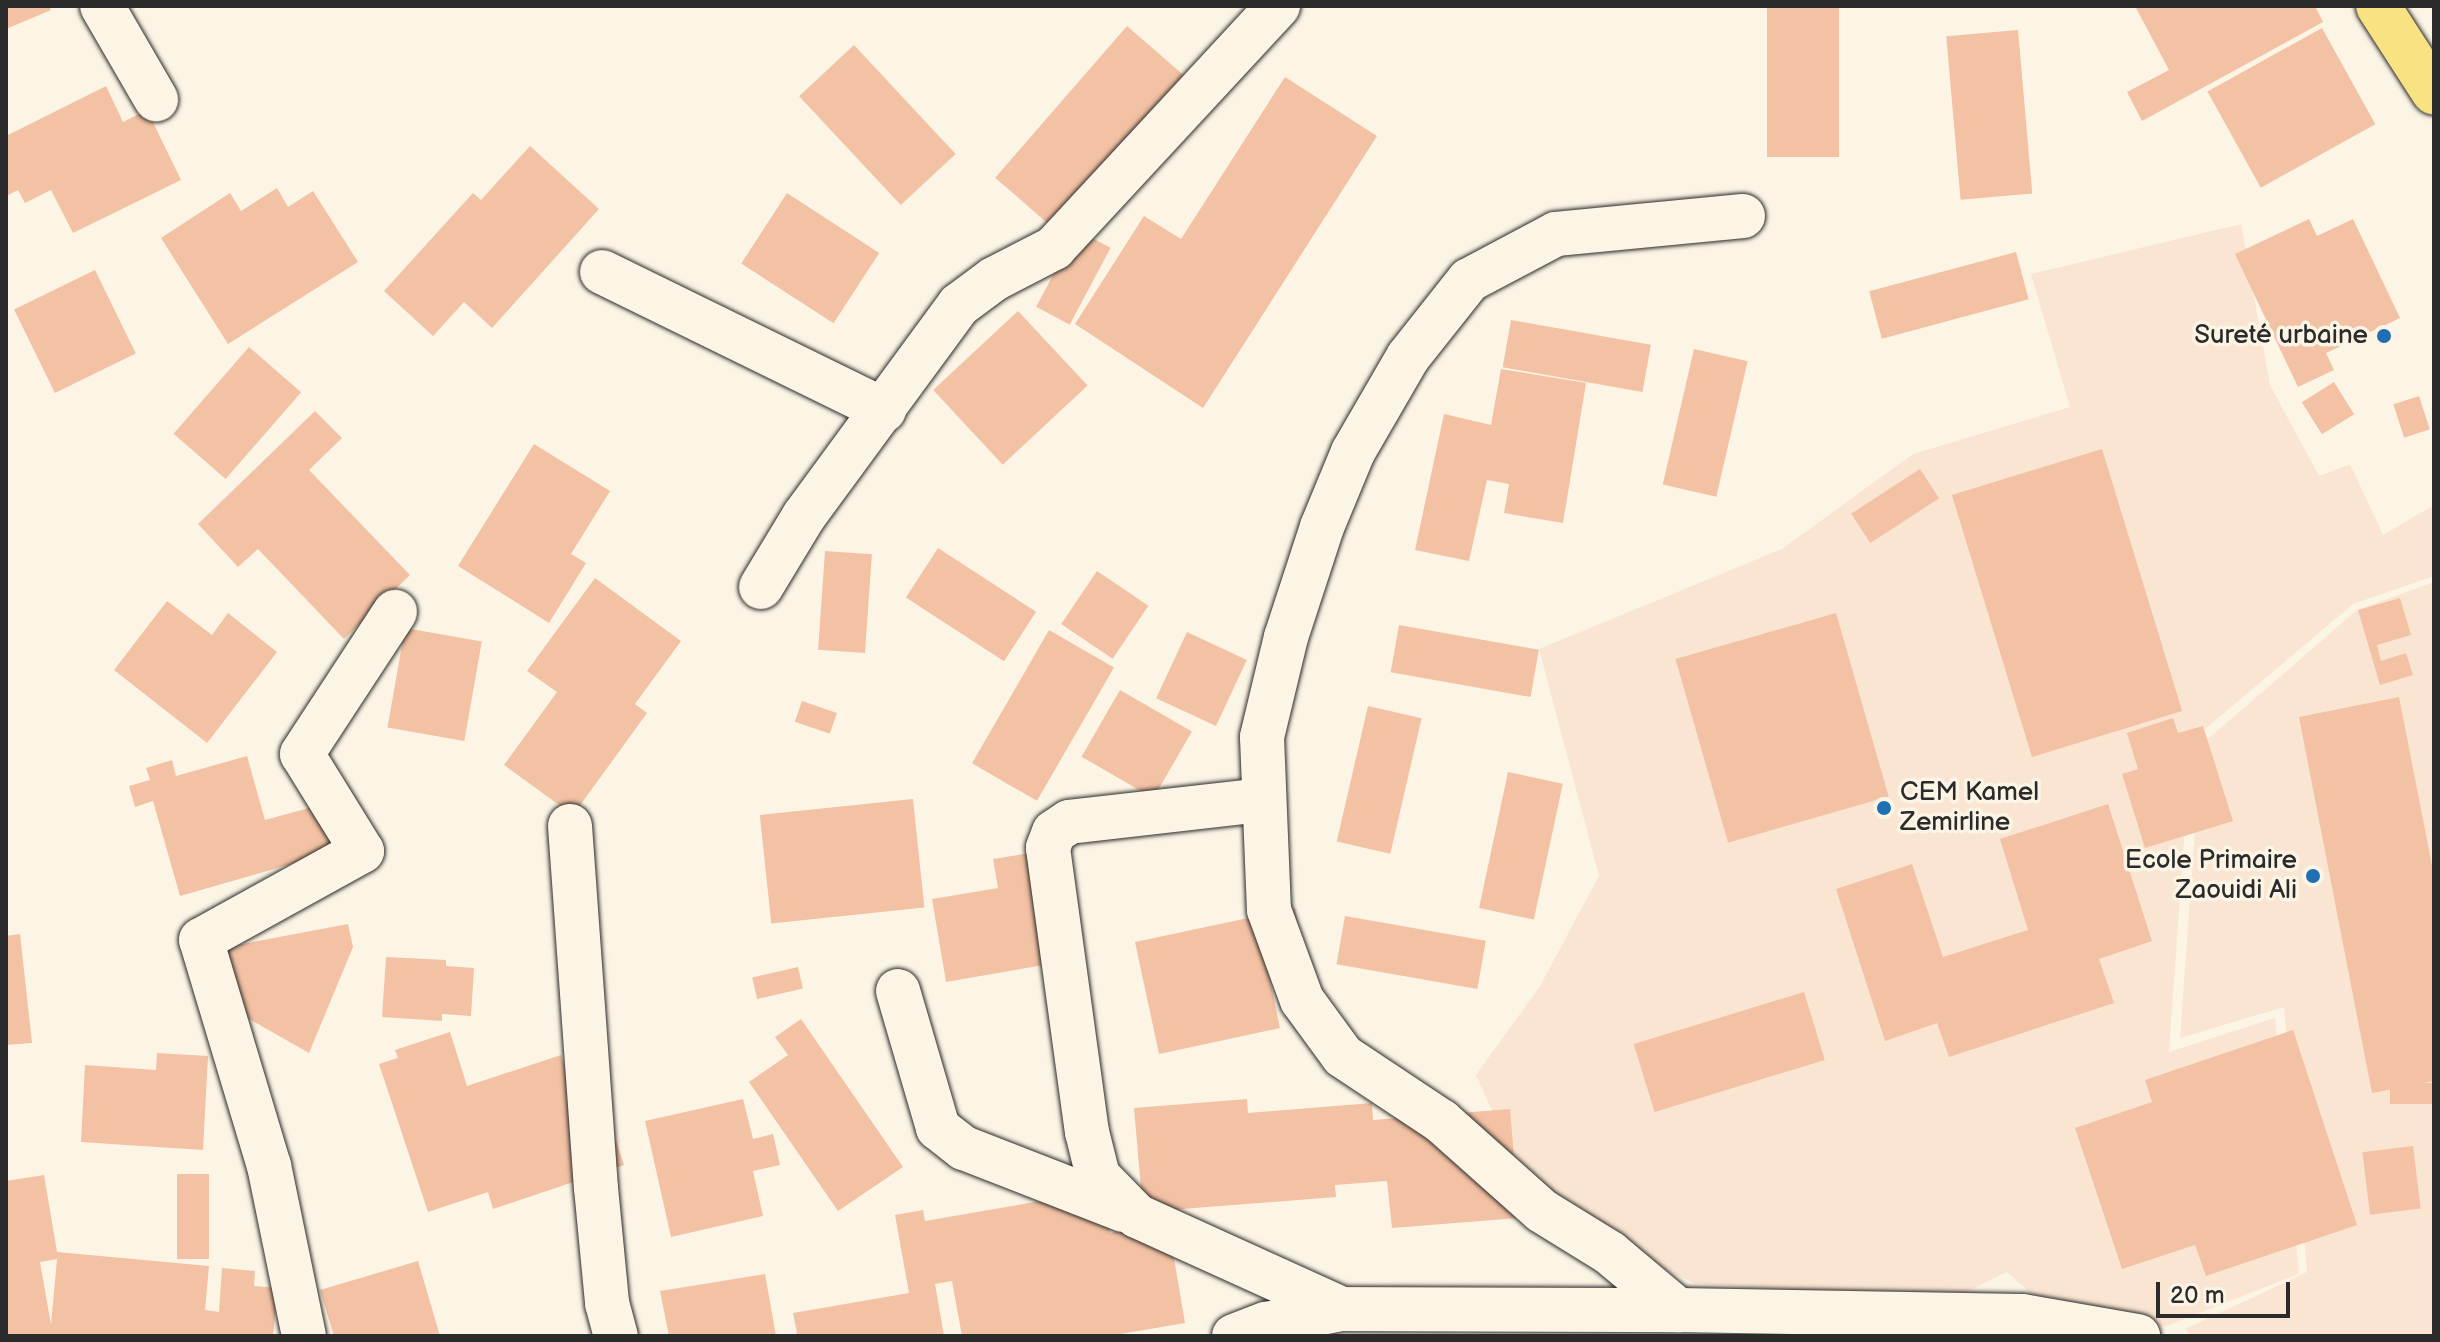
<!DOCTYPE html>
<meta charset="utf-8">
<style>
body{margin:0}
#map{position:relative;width:2440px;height:1342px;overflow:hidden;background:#fcf5e5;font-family:"Balsamiq Sans",sans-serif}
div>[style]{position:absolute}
.built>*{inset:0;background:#f9e5d1}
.building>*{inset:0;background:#f3c1a3;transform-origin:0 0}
.roads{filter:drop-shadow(0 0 2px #2b2b2b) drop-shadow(0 0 2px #2b2b2b)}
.minor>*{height:44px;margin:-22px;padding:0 22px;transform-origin:22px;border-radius:22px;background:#fcf5e5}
.major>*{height:44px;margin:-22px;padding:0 22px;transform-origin:22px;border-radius:22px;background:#f8e281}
.dots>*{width:22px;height:22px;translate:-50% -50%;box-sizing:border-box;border:4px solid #fcf5e5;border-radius:50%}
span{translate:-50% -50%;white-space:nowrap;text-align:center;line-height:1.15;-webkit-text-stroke:7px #fcf5e5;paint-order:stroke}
.poi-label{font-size:26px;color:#2b2b2b}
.right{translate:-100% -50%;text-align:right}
.left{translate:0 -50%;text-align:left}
.frame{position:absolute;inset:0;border:8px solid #2b2b2b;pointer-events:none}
.scale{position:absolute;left:2156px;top:1282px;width:134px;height:36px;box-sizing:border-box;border:4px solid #2b2b2b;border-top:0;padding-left:10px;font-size:24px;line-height:28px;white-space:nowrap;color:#2b2b2b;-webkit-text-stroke:6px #fcf5e5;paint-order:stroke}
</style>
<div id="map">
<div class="built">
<i style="clip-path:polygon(2241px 224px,2270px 385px,2319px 476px,2350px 464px,2383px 535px,2434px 505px,2434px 576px,2353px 604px,2191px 741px,2169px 1052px,2275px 1018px,2299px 1274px,2166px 1326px,2094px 1332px,2042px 1303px,2007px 1272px,1944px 1303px,1694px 1283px,1588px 1234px,1532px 1201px,1476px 1075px,1540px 986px,1599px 876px,1539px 649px,1782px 549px,1913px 454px,2070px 407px,2031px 274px)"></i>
<i style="clip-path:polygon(2434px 582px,2434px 1336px,2191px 1336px,2185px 1329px,2307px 1272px,2284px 1007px,2180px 1038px,2201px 745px,2357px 610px)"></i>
</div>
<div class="building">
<i style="clip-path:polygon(6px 6px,49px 6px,51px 10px,6px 29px)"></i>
<i style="left:1767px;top:6px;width:72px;height:151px"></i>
<i style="clip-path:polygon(2135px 6px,2315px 6px,2323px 22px,2142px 121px,2127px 92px,2169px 70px)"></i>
<i style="left:1127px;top:26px;width:77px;height:201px;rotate:41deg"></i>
<i style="left:2322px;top:28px;width:110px;height:131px;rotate:61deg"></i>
<i style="left:2018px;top:30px;width:164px;height:72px;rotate:85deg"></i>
<i style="left:854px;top:45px;width:149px;height:75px;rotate:47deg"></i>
<i style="clip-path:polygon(1285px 77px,1377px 136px,1203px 408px,1075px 324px,1144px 216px,1181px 239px)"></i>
<i style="clip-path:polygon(106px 86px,123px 122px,147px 110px,181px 180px,73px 233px,51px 190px,25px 203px,18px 190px,6px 196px,6px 136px)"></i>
<i style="clip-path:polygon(530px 146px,599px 209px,492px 328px,464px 302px,433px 336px,384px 291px,473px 193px,481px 200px)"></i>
<i style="clip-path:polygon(277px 188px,288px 207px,313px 191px,358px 262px,228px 344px,161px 238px,230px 193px,241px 211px)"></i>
<i style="left:787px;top:193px;width:110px;height:84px;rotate:33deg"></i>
<i style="clip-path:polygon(2309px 219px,2317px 236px,2353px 219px,2400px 318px,2326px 353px,2334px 370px,2298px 387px,2235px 254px)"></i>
<i style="left:1077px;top:230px;width:38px;height:87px;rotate:28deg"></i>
<i style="left:2016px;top:252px;width:49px;height:152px;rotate:75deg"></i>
<i style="left:95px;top:270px;width:93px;height:90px;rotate:64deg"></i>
<i style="left:1018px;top:311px;width:102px;height:116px;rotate:47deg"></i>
<i style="left:1511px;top:320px;width:142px;height:48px;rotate:10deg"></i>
<i style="left:249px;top:347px;width:69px;height:115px;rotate:41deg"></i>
<i style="left:1694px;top:349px;width:55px;height:139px;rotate:13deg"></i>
<i style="clip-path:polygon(1501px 369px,1586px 383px,1563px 523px,1504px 513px,1509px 484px,1487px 480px,1469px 561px,1415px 550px,1444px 414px,1491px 425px)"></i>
<i style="left:2334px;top:382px;width:38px;height:38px;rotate:58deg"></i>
<i style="left:2419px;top:396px;width:35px;height:27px;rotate:72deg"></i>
<i style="clip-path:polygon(315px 411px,342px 438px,309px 470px,410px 575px,344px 639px,258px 549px,238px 567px,198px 524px)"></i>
<i style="clip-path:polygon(534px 444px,610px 491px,571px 554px,586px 563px,549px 623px,458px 566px)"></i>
<i style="left:2102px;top:449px;width:274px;height:157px;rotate:73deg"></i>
<i style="left:1920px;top:469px;width:35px;height:82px;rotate:57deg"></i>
<i style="left:938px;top:548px;width:117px;height:59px;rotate:33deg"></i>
<i style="left:825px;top:551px;width:47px;height:99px;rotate:4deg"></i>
<i style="left:1097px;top:571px;width:62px;height:64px;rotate:34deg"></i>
<i style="clip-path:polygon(595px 578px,681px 641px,635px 704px,647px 713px,573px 815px,504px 765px,557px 692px,527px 671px)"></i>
<i style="clip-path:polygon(2400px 598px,2411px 635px,2377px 645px,2381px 661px,2406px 653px,2413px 675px,2380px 685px,2358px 610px)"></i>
<i style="clip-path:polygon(167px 601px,212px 635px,228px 613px,277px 652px,207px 743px,114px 670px)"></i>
<i style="left:1836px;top:613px;width:191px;height:167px;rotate:74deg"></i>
<i style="left:1399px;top:625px;width:142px;height:48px;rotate:10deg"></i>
<i style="left:405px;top:628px;width:78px;height:101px;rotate:10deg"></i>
<i style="left:1049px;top:630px;width:75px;height:154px;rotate:30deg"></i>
<i style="left:1187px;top:632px;width:66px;height:73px;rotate:25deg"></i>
<i style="left:1120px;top:690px;width:83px;height:77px;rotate:30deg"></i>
<i style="clip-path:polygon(2399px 697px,2434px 876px,2434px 1081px,2372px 1093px,2299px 717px)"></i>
<i style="left:802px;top:701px;width:37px;height:22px;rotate:19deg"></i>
<i style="left:1368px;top:706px;width:55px;height:139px;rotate:13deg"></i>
<i style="clip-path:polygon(2173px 718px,2178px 733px,2203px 726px,2233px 821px,2145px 848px,2122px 774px,2138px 769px,2127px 733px)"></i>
<i style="clip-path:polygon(247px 756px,265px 820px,320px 805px,333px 852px,180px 896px,153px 801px,135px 807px,129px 786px,150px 780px,146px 768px,172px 760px,176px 776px)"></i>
<i style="left:1508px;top:772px;width:56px;height:139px;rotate:12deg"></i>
<i style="left:913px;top:799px;width:109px;height:154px;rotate:84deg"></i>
<i style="clip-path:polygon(2108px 804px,2152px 941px,2099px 959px,2114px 1003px,1949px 1057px,1937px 1023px,1885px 1041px,1836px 889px,1912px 864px,1943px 957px,2028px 930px,2000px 839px)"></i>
<i style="clip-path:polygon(1030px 853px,1049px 964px,946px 982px,932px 899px,998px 888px,993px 859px)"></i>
<i style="clip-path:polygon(1295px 908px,1300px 932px,1262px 941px,1280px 1028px,1159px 1054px,1135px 942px)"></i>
<i style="left:1345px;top:916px;width:143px;height:49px;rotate:10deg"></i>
<i style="clip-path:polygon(348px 924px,353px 947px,309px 1053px,249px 1019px,206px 951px)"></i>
<i style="clip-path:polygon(20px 934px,32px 1043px,6px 1045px,6px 936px)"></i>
<i style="clip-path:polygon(386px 957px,446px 960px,446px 966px,474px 968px,471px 1016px,442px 1014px,442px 1021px,382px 1017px)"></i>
<i style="left:798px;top:967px;width:22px;height:47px;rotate:77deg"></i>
<i style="left:1804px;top:992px;width:71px;height:178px;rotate:73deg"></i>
<i style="clip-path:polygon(801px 1019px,903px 1167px,838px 1211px,749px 1082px,788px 1055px,775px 1037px)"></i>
<i style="clip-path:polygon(2293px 1030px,2357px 1225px,2206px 1276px,2195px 1245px,2122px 1269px,2075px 1128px,2152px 1102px,2145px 1080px)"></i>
<i style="clip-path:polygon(450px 1032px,467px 1086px,561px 1055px,566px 1073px,591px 1065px,624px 1165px,493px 1209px,488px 1192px,428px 1212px,379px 1064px,398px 1058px,395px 1050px)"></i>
<i style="clip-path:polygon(157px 1053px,208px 1056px,203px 1150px,81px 1142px,85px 1065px,156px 1070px)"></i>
<i style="left:2434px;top:1083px;width:21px;height:44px;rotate:90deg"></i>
<i style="clip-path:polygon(743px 1099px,753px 1139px,773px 1134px,780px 1165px,753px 1171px,763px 1216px,671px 1237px,645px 1121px)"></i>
<i style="clip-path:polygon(1247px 1099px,1248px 1113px,1372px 1103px,1373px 1120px,1510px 1109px,1519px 1218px,1392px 1228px,1387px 1181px,1335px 1185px,1336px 1197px,1143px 1212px,1134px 1108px)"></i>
<i style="left:2413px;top:1146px;width:63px;height:51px;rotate:83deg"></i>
<i style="left:177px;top:1174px;width:32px;height:85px"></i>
<i style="clip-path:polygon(evenodd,44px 1175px,57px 1252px,209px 1266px,205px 1310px,219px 1312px,222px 1268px,255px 1271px,254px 1286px,278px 1288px,273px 1336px,6px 1336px,6px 1181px,44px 1175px,57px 1259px,51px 1325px,40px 1262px,57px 1259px)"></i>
<i style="clip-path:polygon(1104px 1190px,1110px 1233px,1168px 1223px,1185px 1323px,1109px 1336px,962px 1336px,952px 1281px,935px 1284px,944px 1336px,791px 1336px,797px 1333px,793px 1313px,909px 1293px,895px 1215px,923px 1210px,925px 1221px)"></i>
<i style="clip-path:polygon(418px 1261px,440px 1336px,334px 1336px,320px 1290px)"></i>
<i style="clip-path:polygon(765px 1274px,776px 1336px,669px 1336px,660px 1291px)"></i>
</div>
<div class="roads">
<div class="minor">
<i style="left:102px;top:6px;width:108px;rotate:59.9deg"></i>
<i style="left:1743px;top:216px;width:188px;rotate:174.5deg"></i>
<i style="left:1556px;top:234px;width:98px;rotate:152.1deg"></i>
<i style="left:1469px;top:280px;width:98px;rotate:128.4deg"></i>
<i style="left:1408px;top:357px;width:110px;rotate:120.1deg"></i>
<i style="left:1353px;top:452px;width:81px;rotate:112.5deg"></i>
<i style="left:1322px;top:527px;width:116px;rotate:108.1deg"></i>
<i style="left:1286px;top:637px;width:103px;rotate:103.5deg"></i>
<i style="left:1262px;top:737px;width:173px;rotate:87.7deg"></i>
<i style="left:1269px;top:910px;width:96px;rotate:69.9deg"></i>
<i style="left:1302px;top:1000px;width:69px;rotate:53.8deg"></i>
<i style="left:1343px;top:1056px;width:118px;rotate:33.6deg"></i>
<i style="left:1441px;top:1121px;width:135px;rotate:41.7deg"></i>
<i style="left:1542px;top:1211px;width:80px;rotate:31.7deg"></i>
<i style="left:1610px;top:1253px;width:89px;rotate:40deg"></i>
<i style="left:1678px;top:1310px;width:344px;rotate:1deg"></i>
<i style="left:2022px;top:1316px;width:118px;rotate:9.8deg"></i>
<i style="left:602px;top:272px;width:314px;rotate:26.1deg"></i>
<i style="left:761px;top:587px;width:83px;rotate:-58.8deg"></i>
<i style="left:804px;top:516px;width:262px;rotate:-53.7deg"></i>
<i style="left:959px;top:305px;width:44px;rotate:-36.6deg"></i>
<i style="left:994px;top:279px;width:68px;rotate:-27.3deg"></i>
<i style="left:1054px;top:248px;width:330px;rotate:-47.2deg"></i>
<i style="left:1262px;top:800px;width:194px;rotate:173.5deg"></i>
<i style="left:1069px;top:822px;width:18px;rotate:146deg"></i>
<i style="left:1054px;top:832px;width:17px;rotate:111deg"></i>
<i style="left:1048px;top:848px;width:287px;rotate:82.2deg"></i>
<i style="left:1087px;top:1132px;width:45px;rotate:76deg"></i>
<i style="left:1098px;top:1176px;width:56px;rotate:45.7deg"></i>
<i style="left:1137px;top:1216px;width:225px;rotate:24.4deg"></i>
<i style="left:570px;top:826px;width:363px;rotate:85.9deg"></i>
<i style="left:596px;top:1188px;width:116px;rotate:84.5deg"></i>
<i style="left:607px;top:1303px;width:34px;rotate:75deg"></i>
<i style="left:898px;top:991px;width:143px;rotate:73.7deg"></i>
<i style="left:938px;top:1128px;width:33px;rotate:38deg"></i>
<i style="left:964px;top:1148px;width:171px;rotate:21.3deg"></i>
<i style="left:304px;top:1336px;width:174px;rotate:-101.6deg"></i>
<i style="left:269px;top:1166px;width:236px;rotate:-106.7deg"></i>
<i style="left:201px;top:940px;width:184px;rotate:-28.9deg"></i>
<i style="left:362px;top:851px;width:114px;rotate:-121.7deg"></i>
<i style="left:302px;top:754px;width:170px;rotate:-56.8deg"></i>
<i style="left:1234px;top:1336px;width:34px;rotate:-21deg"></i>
<i style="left:1266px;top:1324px;width:77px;rotate:-11.2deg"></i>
<i style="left:1342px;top:1309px;width:336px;rotate:0.2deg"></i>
</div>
<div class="major">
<i style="left:2378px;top:6px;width:103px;rotate:57.2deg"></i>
</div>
</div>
<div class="dots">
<i style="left:2384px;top:336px;background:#1f6fb2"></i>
<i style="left:1884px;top:808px;background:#1f6fb2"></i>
<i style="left:2313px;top:876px;background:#1f6fb2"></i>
</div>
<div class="poi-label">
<span class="right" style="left:2368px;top:336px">Sureté urbaine</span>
<span class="left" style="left:1900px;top:808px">CEM Kamel<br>Zemirline</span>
<span class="right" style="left:2297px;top:876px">Ecole Primaire<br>Zaouidi Ali</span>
</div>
<div class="frame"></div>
<div class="scale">20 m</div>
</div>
